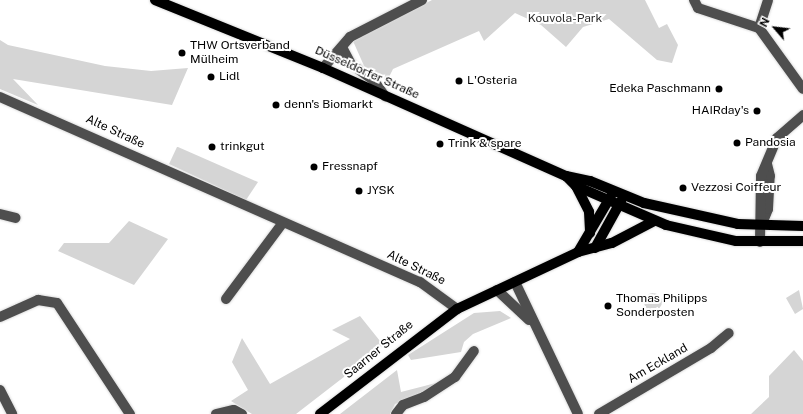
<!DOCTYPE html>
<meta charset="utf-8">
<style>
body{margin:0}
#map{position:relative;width:803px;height:414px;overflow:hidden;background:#fff;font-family:"Public Sans",sans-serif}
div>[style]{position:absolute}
.green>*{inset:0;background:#d5d5d5}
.round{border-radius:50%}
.roads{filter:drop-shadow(0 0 1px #dbdbdb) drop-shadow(0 0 1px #dbdbdb)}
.minor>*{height:10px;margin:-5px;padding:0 5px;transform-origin:5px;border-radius:5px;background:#4e4e4e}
.major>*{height:10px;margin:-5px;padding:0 5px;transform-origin:5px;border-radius:5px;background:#000}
.dots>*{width:11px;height:11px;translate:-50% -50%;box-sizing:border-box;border:2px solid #fff;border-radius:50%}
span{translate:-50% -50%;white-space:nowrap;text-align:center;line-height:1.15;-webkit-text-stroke:4px #fff;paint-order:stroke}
.park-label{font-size:12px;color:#2c2c2c}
.poi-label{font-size:12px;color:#000}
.left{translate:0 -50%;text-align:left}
.right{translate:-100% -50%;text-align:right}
.street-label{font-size:12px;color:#000}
.north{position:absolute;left:755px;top:8px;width:40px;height:40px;-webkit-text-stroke:3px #fff;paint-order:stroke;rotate:298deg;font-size:11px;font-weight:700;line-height:16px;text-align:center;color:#000}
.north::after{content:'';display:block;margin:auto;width:14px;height:18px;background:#000;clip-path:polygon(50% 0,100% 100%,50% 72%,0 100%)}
</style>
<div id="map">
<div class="green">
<i style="clip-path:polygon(432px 0,645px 0,659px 28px,667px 24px,678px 45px,672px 63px,657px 60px,609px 19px,583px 27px,566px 47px,541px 25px,515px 13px,484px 41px,479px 31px,393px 69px,386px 83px,365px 68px,353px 41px)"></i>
<i style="clip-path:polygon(0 40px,8px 45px,105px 66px,151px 71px,188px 68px,172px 105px,13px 79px,38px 105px,0 89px)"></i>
<i style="clip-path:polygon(177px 147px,178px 147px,258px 182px,246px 200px,169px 164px)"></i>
<i style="clip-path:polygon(129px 221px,168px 239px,134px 285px,58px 251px,64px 243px,109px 243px)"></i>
<i style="clip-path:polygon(799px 290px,803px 309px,795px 314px,786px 298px)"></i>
<i class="round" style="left:644px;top:293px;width:18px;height:18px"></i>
<i style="clip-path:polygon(500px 311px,511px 318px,473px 334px,464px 342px,461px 352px,411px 360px,408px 355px,474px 313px)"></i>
<i style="clip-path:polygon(360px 316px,384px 346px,296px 414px,252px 414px,231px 401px,248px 390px,232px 362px,242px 338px,270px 384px,350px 339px,332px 330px)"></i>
<i style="clip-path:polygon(794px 350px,803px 361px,803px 414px,751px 414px,769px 397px,769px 376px)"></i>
<i style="clip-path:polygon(397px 370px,401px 392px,436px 383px,424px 393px,395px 404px,390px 414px,340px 414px)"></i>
</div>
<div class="roads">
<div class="minor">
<i style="left:694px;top:0;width:9px;rotate:63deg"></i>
<i style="left:698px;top:8px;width:64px;rotate:18.2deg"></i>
<i style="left:759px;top:28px;width:75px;rotate:54.2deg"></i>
<i style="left:759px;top:28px;width:29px;rotate:-72deg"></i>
<i style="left:342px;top:47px;width:19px;rotate:62deg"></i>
<i style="left:351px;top:64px;width:29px;rotate:36deg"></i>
<i style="left:374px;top:81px;width:19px;rotate:54deg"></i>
<i style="left:323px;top:68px;width:41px;rotate:-48.9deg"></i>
<i style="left:350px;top:37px;width:81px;rotate:-27.2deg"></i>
<i style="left:0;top:97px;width:459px;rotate:23.8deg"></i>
<i style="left:420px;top:282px;width:46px;rotate:36.1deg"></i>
<i style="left:0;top:214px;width:16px;rotate:14deg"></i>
<i style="left:762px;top:224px;width:16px;rotate:-68deg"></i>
<i style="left:768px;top:209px;width:33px;rotate:-87deg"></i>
<i style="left:770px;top:176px;width:12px;rotate:-104deg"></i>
<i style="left:760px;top:242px;width:66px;rotate:-89.1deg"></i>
<i style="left:761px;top:176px;width:41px;rotate:-67.2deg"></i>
<i style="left:777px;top:138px;width:35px;rotate:-41deg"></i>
<i style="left:515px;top:282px;width:146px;rotate:64.5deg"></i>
<i style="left:497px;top:290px;width:44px;rotate:43.2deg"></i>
<i style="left:226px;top:299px;width:94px;rotate:-53.3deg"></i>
<i style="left:0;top:317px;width:42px;rotate:-24.1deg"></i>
<i style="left:38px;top:300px;width:19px;rotate:9deg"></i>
<i style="left:57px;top:303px;width:133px;rotate:56.7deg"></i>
<i style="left:0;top:390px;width:27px;rotate:63deg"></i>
<i style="left:216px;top:414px;width:18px;rotate:-13deg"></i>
<i style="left:234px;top:410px;width:9px;rotate:27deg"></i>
<i style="left:396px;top:414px;width:11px;rotate:-52deg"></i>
<i style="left:403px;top:405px;width:22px;rotate:-21deg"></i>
<i style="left:424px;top:397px;width:37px;rotate:-33deg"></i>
<i style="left:455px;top:377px;width:32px;rotate:-54deg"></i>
<i style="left:599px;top:414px;width:130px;rotate:-30.5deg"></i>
<i style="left:711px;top:348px;width:23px;rotate:-40deg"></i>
</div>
<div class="major">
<i style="left:155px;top:0;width:181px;rotate:22deg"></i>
<i style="left:323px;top:68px;width:266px;rotate:24deg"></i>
<i style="left:566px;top:176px;width:25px;rotate:12deg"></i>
<i style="left:590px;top:181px;width:58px;rotate:22.2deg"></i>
<i style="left:644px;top:203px;width:96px;rotate:12.6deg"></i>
<i style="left:738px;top:224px;width:65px;rotate:1.8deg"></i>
<i style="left:566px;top:176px;width:14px;rotate:45deg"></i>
<i style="left:576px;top:186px;width:98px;rotate:23.4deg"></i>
<i style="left:666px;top:225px;width:72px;rotate:12.9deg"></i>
<i style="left:736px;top:241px;width:67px"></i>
<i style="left:576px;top:186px;width:29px;rotate:63deg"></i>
<i style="left:589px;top:212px;width:21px;rotate:87deg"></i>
<i style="left:595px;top:248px;width:54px;rotate:-61deg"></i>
<i style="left:578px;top:252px;width:65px;rotate:-59.5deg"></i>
<i style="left:320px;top:414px;width:173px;rotate:-37.5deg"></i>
<i style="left:457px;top:309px;width:134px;rotate:-25.2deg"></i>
<i style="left:578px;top:252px;width:35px;rotate:-15deg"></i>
<i style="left:612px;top:243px;width:47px;rotate:-27.6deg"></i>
</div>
</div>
<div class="dots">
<i style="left:182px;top:53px;background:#000"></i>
<i style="left:211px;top:77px;background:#000"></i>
<i style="left:459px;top:81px;background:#000"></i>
<i style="left:719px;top:89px;background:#000"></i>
<i style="left:276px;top:105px;background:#000"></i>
<i style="left:757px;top:111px;background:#000"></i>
<i style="left:737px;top:143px;background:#000"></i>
<i style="left:440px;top:144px;background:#000"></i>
<i style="left:212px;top:147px;background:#000"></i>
<i style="left:314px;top:167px;background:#000"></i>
<i style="left:683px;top:188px;background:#000"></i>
<i style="left:359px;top:191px;background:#000"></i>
<i style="left:608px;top:306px;background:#000"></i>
</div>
<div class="park-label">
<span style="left:565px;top:19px">Kouvola-Park</span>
</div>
<div class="poi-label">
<span class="left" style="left:190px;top:53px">THW Ortsverband<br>Mülheim</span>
<span class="left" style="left:219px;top:77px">Lidl</span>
<span class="left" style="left:467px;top:81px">L'Osteria</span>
<span class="right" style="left:711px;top:89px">Edeka Paschmann</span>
<span class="left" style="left:284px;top:105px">denn's Biomarkt</span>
<span class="right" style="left:749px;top:111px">HAIRday's</span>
<span class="left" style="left:745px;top:143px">Pandosia</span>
<span class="left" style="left:448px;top:144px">Trink &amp; spare</span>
<span class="left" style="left:220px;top:147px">trinkgut</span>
<span class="left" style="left:322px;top:167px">Fressnapf</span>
<span class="left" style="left:691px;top:188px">Vezzosi Coiffeur</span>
<span class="left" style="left:367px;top:191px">JYSK</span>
<span class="left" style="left:616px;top:306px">Thomas Philipps<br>Sonderposten</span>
</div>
<div class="street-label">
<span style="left:367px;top:73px;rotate:24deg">Düsseldorfer Straße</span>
<span style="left:115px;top:132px;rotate:25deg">Alte Straße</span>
<span style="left:416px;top:268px;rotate:26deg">Alte Straße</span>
<span style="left:379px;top:350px;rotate:-39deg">Saarner Straße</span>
<span style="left:658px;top:364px;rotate:-30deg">Am Eckland</span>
</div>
<div class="north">N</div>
</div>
